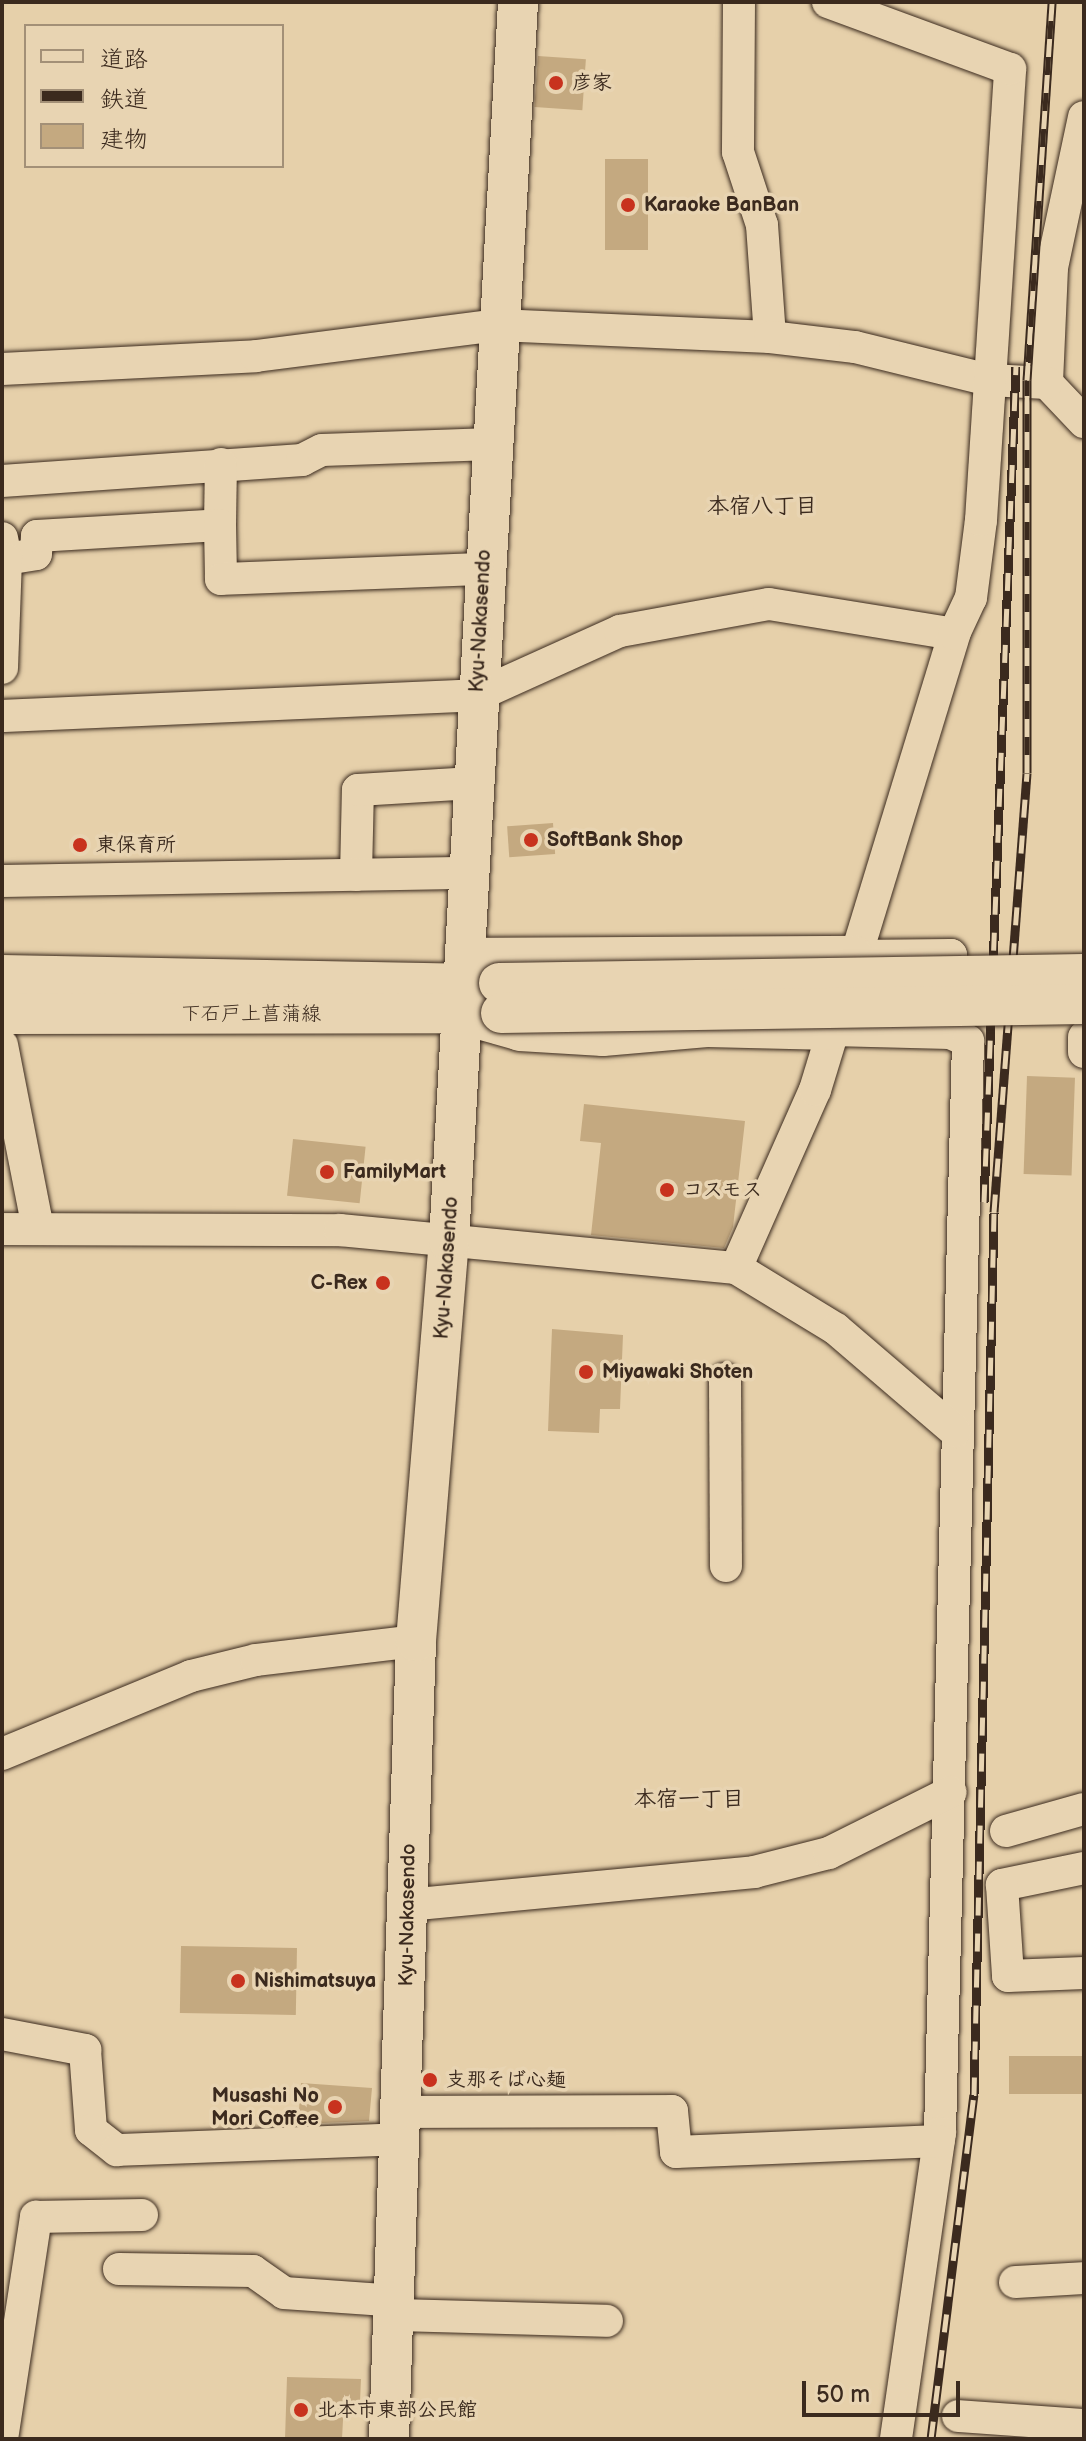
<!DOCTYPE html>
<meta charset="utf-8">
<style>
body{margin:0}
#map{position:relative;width:1086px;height:2441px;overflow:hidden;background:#e6d0aa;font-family:"Balsamiq Sans","Klee One",sans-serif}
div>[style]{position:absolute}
.building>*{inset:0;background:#c4a980;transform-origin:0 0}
.roads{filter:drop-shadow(0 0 2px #3b2a1e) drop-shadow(0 0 2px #3b2a1e)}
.minor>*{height:32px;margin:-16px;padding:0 16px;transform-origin:16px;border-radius:16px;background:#e8d4b2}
.major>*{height:40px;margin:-20px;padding:0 20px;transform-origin:20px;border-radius:20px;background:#e8d4b2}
.rail>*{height:9px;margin-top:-4.5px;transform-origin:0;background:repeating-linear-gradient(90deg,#e8d4b2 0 18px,#3b2a1e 0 36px);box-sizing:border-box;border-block:2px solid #3b2a1e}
.bridges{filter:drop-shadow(0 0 2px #3b2a1e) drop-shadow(0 0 2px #3b2a1e)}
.major-bridge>*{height:40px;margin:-20px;padding:0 20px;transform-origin:20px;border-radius:20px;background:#e8d4b2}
.dots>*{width:22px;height:22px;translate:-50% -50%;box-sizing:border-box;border:4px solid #e8d4b2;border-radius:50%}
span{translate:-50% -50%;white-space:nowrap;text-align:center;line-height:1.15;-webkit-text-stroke:7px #e8d4b2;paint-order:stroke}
.poi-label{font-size:20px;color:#3b2a1e;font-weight:700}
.left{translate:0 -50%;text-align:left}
.right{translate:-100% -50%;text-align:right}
.street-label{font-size:20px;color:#3b2a1e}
.neighbourhood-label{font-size:22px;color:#3b2a1e;font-weight:700}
.frame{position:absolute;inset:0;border:4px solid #3b2a1e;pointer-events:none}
.legend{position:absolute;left:24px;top:24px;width:260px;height:144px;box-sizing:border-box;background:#e8d4b2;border:2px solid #a39077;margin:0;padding:10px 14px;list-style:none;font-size:24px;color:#3b2a1e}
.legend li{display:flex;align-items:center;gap:16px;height:40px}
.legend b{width:40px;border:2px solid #a39077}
.scale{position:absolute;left:802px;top:2381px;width:158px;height:36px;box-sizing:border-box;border:4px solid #3b2a1e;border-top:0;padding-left:10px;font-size:24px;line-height:28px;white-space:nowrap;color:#3b2a1e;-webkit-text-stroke:6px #e8d4b2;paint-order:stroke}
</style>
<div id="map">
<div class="building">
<i style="left:538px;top:56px;width:48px;height:51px;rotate:4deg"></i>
<i style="left:605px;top:159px;width:43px;height:91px"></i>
<i style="left:553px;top:823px;width:31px;height:46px;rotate:86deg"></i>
<i style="left:1027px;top:1076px;width:48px;height:98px;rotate:2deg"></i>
<i style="clip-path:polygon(584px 1104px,745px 1121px,733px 1227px,724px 1248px,591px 1235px,601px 1143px,580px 1141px)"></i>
<i style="left:293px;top:1139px;width:73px;height:57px;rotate:6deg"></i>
<i style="clip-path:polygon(552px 1329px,623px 1335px,620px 1409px,600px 1409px,599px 1433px,548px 1431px)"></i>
<i style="left:181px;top:1946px;width:116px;height:67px;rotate:1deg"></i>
<i style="left:1084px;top:2056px;width:38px;height:75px;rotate:90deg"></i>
<i style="clip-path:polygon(301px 2083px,372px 2088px,369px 2121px,298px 2124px)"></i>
<i style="clip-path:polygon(287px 2377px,361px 2379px,360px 2402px,344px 2401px,342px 2439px,285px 2439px)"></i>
</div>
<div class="roads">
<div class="minor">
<i style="left:739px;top:2px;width:150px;rotate:90.4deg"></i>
<i style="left:738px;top:152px;width:77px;rotate:71.8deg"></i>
<i style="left:762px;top:225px;width:112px;rotate:85.9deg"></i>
<i style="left:1084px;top:117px;width:154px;rotate:102deg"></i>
<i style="left:1052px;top:268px;width:115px;rotate:92.5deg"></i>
<i style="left:1047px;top:383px;width:54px;rotate:46.5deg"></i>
<i style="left:2px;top:369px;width:254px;rotate:-2.9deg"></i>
<i style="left:256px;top:356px;width:243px;rotate:-7.3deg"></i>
<i style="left:497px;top:325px;width:273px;rotate:2.5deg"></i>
<i style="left:770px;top:337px;width:86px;rotate:6.7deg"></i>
<i style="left:855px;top:347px;width:138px;rotate:13.8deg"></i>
<i style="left:989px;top:380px;width:58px;rotate:3deg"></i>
<i style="left:2px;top:481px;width:301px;rotate:-4deg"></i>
<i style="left:302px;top:460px;width:22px;rotate:-27deg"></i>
<i style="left:322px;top:450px;width:170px;rotate:-2deg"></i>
<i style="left:220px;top:525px;width:61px;rotate:-89.1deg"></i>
<i style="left:2px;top:538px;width:21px;rotate:79deg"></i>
<i style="left:6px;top:559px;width:30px;rotate:-9deg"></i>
<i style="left:36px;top:554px;width:18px;rotate:-87deg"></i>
<i style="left:37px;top:536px;width:183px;rotate:-3.4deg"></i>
<i style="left:220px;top:525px;width:54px;rotate:88.9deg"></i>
<i style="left:221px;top:579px;width:262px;rotate:-2.2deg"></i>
<i style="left:2px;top:668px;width:109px;rotate:-87.9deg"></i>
<i style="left:2px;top:716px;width:476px;rotate:-2.5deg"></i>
<i style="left:478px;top:695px;width:156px;rotate:-24.3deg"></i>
<i style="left:620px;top:631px;width:151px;rotate:-10.3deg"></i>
<i style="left:769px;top:604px;width:187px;rotate:9.2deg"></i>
<i style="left:356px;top:875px;width:85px;rotate:-88.7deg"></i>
<i style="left:358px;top:790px;width:115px;rotate:-3.5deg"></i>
<i style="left:2px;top:881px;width:467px;rotate:-1deg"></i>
<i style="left:853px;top:956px;width:98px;rotate:-0.6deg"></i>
<i style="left:951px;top:955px;width:43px;rotate:91.3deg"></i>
<i style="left:832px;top:1030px;width:118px;rotate:1.5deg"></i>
<i style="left:950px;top:1033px;width:20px;rotate:24deg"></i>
<i style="left:968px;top:1041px;width:1092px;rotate:91.47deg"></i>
<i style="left:940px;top:2133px;width:309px;rotate:98.2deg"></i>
<i style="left:1084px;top:1037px;width:15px;rotate:90deg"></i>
<i style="left:2px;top:1045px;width:182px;rotate:78.9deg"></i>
<i style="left:2px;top:1229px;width:338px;rotate:0.2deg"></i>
<i style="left:340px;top:1230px;width:398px;rotate:5.5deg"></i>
<i style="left:736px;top:1268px;width:117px;rotate:31.4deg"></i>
<i style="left:836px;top:1329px;width:157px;rotate:40.6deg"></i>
<i style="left:736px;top:1268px;width:195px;rotate:-66.1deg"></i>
<i style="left:815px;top:1090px;width:477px;rotate:-73deg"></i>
<i style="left:954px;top:634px;width:40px;rotate:-65deg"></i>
<i style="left:971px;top:598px;width:79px;rotate:-82.7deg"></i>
<i style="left:981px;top:520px;width:452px;rotate:-86.3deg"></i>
<i style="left:1010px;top:69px;width:194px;rotate:-159.8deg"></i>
<i style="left:725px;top:1379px;width:187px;rotate:89.7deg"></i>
<i style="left:2px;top:1754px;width:204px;rotate:-22.4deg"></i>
<i style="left:191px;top:1676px;width:67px;rotate:-13.8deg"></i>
<i style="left:256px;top:1660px;width:161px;rotate:-6.8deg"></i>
<i style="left:1006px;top:1831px;width:81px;rotate:-15.8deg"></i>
<i style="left:1084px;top:1868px;width:84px;rotate:168.3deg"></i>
<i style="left:1002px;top:1885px;width:91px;rotate:86.2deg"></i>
<i style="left:1008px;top:1976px;width:76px;rotate:-2.3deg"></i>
<i style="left:407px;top:1905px;width:349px;rotate:-5.4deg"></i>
<i style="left:754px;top:1872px;width:77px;rotate:-14.2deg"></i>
<i style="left:829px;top:1853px;width:136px;rotate:-26.6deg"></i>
<i style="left:2px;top:2034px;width:85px;rotate:10.9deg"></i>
<i style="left:85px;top:2050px;width:80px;rotate:85.7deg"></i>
<i style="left:91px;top:2130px;width:33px;rotate:38deg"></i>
<i style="left:117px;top:2150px;width:286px;rotate:-2.2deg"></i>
<i style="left:404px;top:2112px;width:268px;rotate:-0.2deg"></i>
<i style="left:672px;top:2111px;width:41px;rotate:84.4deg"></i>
<i style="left:676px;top:2152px;width:263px;rotate:-2.4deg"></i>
<i style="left:119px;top:2269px;width:134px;rotate:0.9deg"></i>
<i style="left:253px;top:2271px;width:38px;rotate:35deg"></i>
<i style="left:284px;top:2293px;width:113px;rotate:4deg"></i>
<i style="left:1015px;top:2282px;width:69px;rotate:-3.3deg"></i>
<i style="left:396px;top:2315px;width:211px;rotate:1.6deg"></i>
<i style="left:958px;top:2416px;width:126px;rotate:4.1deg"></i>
<i style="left:2px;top:2439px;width:225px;rotate:-81.3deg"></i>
<i style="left:36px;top:2217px;width:106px;rotate:-1.1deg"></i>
</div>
<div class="major">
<i style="left:466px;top:958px;width:387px;rotate:-0.3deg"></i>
<i style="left:2px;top:975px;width:488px;rotate:1.1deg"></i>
<i style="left:2px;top:1014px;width:487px;rotate:-0.1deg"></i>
<i style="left:486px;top:1021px;width:35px;rotate:16deg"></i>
<i style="left:520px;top:1031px;width:83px;rotate:3.4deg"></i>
<i style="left:603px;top:1036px;width:104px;rotate:-4.9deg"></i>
<i style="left:707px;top:1027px;width:125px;rotate:1.4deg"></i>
<i style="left:389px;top:2439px;width:798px;rotate:-88.06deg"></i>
<i style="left:416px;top:1641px;width:401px;rotate:-85.3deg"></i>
<i style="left:449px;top:1241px;width:1241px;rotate:-86.81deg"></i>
</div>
</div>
<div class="rail">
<i style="left:984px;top:1202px;width:836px;rotate:-87.81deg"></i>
<i style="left:931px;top:2439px;width:347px;rotate:-82.9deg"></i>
<i style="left:974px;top:2095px;width:883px;rotate:-88.7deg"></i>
<i style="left:994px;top:1212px;width:440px;rotate:-85.7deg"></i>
<i style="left:1027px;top:773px;width:393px;rotate:-90deg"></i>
<i style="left:1027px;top:380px;width:379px;rotate:-86.2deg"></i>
</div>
<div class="bridges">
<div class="major-bridge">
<i style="left:499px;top:983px;width:585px;rotate:-0.88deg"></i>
<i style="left:501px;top:1013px;width:583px;rotate:-0.88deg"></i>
</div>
</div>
<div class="dots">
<i style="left:556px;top:83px;background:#c8321e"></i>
<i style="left:628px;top:205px;background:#c8321e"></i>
<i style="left:531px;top:840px;background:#c8321e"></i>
<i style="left:80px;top:845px;background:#c8321e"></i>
<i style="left:327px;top:1172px;background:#c8321e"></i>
<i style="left:667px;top:1190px;background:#c8321e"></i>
<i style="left:383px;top:1283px;background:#c8321e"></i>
<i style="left:586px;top:1372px;background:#c8321e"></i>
<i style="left:238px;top:1981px;background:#c8321e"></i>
<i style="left:430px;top:2080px;background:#c8321e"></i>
<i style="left:335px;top:2107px;background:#c8321e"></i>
<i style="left:301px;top:2410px;background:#c8321e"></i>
</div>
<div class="poi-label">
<span class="left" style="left:572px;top:83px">彦家</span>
<span class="left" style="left:644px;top:205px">Karaoke BanBan</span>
<span class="left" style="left:547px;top:840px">SoftBank Shop</span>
<span class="left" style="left:96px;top:845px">東保育所</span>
<span class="left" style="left:343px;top:1172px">FamilyMart</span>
<span class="left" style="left:683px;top:1190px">コスモス</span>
<span class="right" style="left:367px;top:1283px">C-Rex</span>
<span class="left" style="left:602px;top:1372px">Miyawaki Shoten</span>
<span class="left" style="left:254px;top:1981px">Nishimatsuya</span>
<span class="left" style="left:446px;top:2080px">支那そば心麺</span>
<span class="right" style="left:319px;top:2108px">Musashi No<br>Mori Coffee</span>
<span class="left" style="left:317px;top:2410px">北本市東部公民館</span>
</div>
<div class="street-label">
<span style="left:481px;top:621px;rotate:-87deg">Kyu-Nakasendo</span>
<span style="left:251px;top:1014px">下石戸上菖蒲線</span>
<span style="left:447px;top:1268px;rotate:-86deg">Kyu-Nakasendo</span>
<span style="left:408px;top:1915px;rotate:-89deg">Kyu-Nakasendo</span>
</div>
<div class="neighbourhood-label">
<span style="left:762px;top:507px">本宿八丁目</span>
<span style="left:689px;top:1800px">本宿一丁目</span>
</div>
<div class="frame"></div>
<ul class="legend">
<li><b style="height:10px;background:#e8d4b2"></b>道路</li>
<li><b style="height:10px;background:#3b2a1e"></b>鉄道</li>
<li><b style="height:22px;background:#c4a980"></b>建物</li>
</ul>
<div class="scale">50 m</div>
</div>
